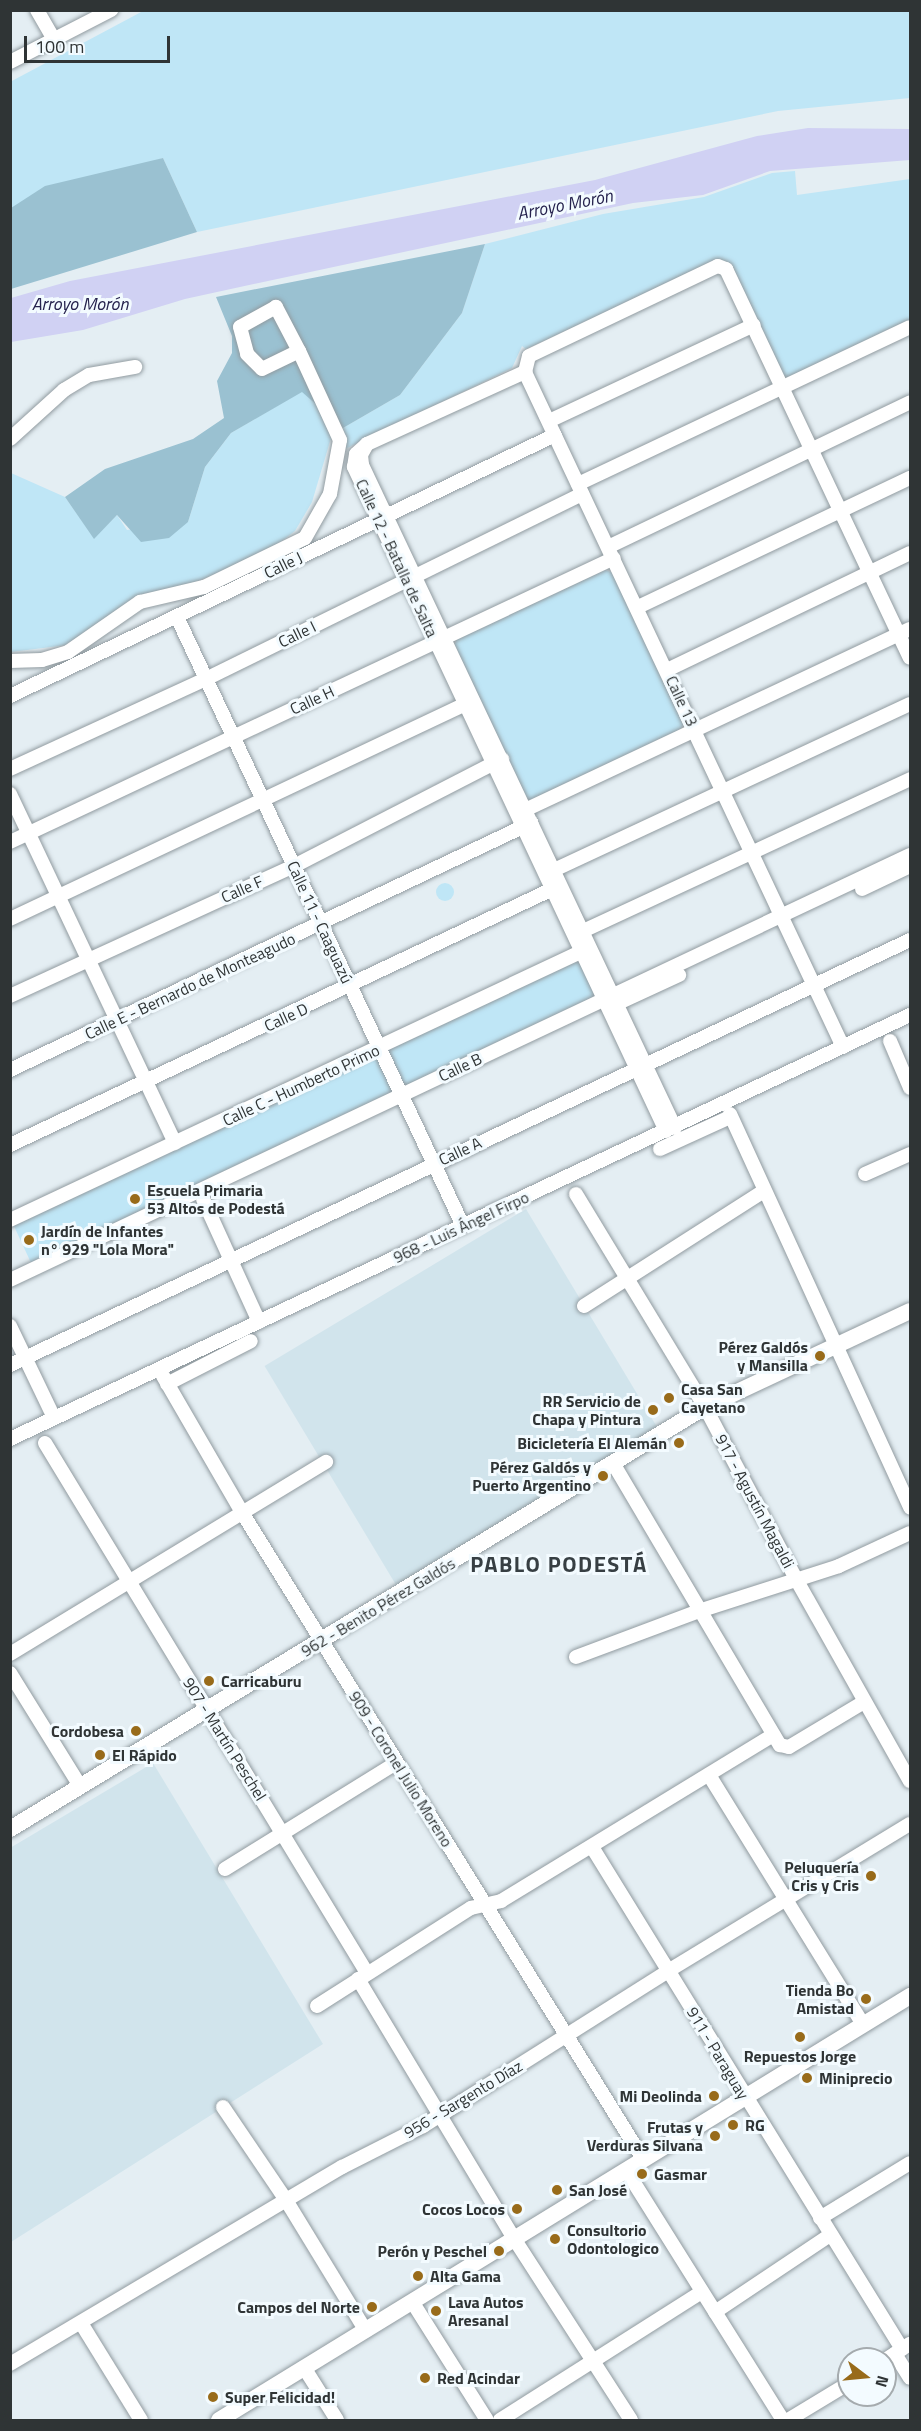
<!DOCTYPE html>
<meta charset="utf-8">
<style>
body{margin:0}
#map{position:relative;width:921px;height:2431px;overflow:hidden;background:#e4eef3;font-family:"Titillium Web",sans-serif}
div>[style]{position:absolute}
.built>*{inset:0;background:#d1e4ec;transform-origin:0 0}
.green>*{inset:0;background:#bfe6f6;transform-origin:0 0}
.round{border-radius:50%}
.forest>*{inset:0;background:#9ac1d1}
.water>*{inset:0;background:#d0d1f3}
.roads{filter:drop-shadow(0 0 2px #919ba0) drop-shadow(0 0 2px #919ba0)}
.minor>*{height:14px;margin:-7px;padding:0 7px;transform-origin:7px;border-radius:7px;background:#fff}
.major>*{height:16px;margin:-8px;padding:0 8px;transform-origin:8px;border-radius:8px;background:#fff}
.dots>*{width:16px;height:16px;translate:-50% -50%;box-sizing:border-box;border:3px solid #f3fbff;border-radius:50%}
span{translate:-50% -50%;white-space:nowrap;text-align:center;line-height:1.15;-webkit-text-stroke:6px #f3fbff;paint-order:stroke}
.street-label{font-size:16px;color:#2f3435}
.poi-label{font-size:16px;color:#2f3435;font-weight:700}
.left{translate:0 -50%;text-align:left}
.right{translate:-100% -50%;text-align:right}
.water-label{font-size:18px;color:#26234e;font-style:italic}
.district-label{font-size:22px;color:#373f43;font-weight:700;letter-spacing:1.5px}
.frame{position:absolute;inset:0;border:12px solid #2f3435;pointer-events:none}
.north{position:absolute;left:837px;top:2347px;width:60px;height:60px;box-sizing:border-box;background:#f3fbff;border:2px solid #a5abae;border-radius:50%;rotate:106deg;font-size:16px;font-weight:700;line-height:24px;text-align:center;color:#2f3435}
.north::after{content:'';display:block;margin:auto;width:21px;height:27px;background:#986b1a;clip-path:polygon(50% 0,100% 100%,50% 72%,0 100%)}
.scale{position:absolute;left:24px;top:36px;width:146px;height:27px;box-sizing:border-box;border:3px solid #2f3435;border-top:0;padding-left:8px;font-size:18px;line-height:21px;white-space:nowrap;color:#2f3435;-webkit-text-stroke:4px #f3fbff;paint-order:stroke}
</style>
<div id="map">
<div class="built">
<i style="left:526px;top:1209px;width:257px;height:305px;rotate:59deg"></i>
<i style="clip-path:polygon(153px 1763px,323px 2044px,11px 2242px,10px 1848px)"></i>
</div>
<div class="green">
<i style="clip-path:polygon(143px 11px,910px 11px,910px 98px,778px 111px,197px 232px,163px 158px,11px 208px,10px 82px)"></i>
<i style="clip-path:polygon(795px 171px,797px 195px,910px 179px,910px 323px,789px 378px,781px 375px,718px 261px,526px 349px,522px 346px,512px 368px,345px 449px,340px 440px,343px 428px,400px 395px,462px 313px,485px 244px,603px 214px,704px 197px,772px 173px)"></i>
<i style="clip-path:polygon(302px 391px,322px 409px,331px 438px,312px 502px,295px 531px,262px 556px,190px 584px,133px 599px,67px 645px,11px 652px,11px 473px,65px 497px,94px 538px,117px 515px,127px 530px,188px 522px,205px 467px,231px 433px)"></i>
<i style="clip-path:polygon(605px 570px,614px 573px,684px 723px,679px 732px,532px 801px,525px 799px,454px 647px,457px 639px)"></i>
<i class="round" style="left:436px;top:883px;width:18px;height:18px"></i>
<i style="left:583px;top:951px;width:53px;height:632px;rotate:65deg"></i>
</div>
<div class="forest">
<i style="clip-path:polygon(163px 158px,197px 232px,11px 289px,11px 208px,45px 186px)"></i>
<i style="clip-path:polygon(485px 244px,462px 313px,400px 395px,343px 428px,302px 392px,250px 422px,231px 433px,205px 467px,188px 522px,169px 538px,141px 542px,117px 515px,94px 539px,65px 497px,105px 469px,193px 439px,224px 418px,217px 381px,232px 353px,232px 336px,216px 297px)"></i>
</div>
<div class="water">
<i style="clip-path:polygon(808px 128px,910px 129px,910px 160px,770px 171px,703px 195px,633px 203px,268px 281px,185px 299px,83px 330px,11px 342px,11px 298px,70px 281px,595px 180px,757px 136px)"></i>
</div>
<div class="roads">
<div class="minor">
<i style="left:37px;top:10px;width:34px;rotate:60deg"></i>
<i style="left:10px;top:62px;width:114px;rotate:-27.2deg"></i>
<i style="left:549px;top:421px;width:226px;rotate:-25.1deg"></i>
<i style="left:10px;top:439px;width:73px;rotate:-42.2deg"></i>
<i style="left:64px;top:390px;width:29px;rotate:-31deg"></i>
<i style="left:89px;top:375px;width:47px;rotate:-9.9deg"></i>
<i style="left:367px;top:444px;width:174px;rotate:-24.5deg"></i>
<i style="left:578px;top:484px;width:367px;rotate:-25.3deg"></i>
<i style="left:608px;top:547px;width:335px;rotate:-25.6deg"></i>
<i style="left:638px;top:607px;width:301px;rotate:-25.4deg"></i>
<i style="left:177px;top:617px;width:673px;rotate:64.84deg"></i>
<i style="left:10px;top:661px;width:32px;rotate:-2deg"></i>
<i style="left:42px;top:660px;width:27px;rotate:-17deg"></i>
<i style="left:68px;top:652px;width:88px;rotate:-34.8deg"></i>
<i style="left:140px;top:602px;width:66px;rotate:-13.2deg"></i>
<i style="left:204px;top:587px;width:112px;rotate:-25.9deg"></i>
<i style="left:305px;top:538px;width:51px;rotate:-60.4deg"></i>
<i style="left:330px;top:494px;width:55px;rotate:-79.5deg"></i>
<i style="left:340px;top:440px;width:98px;rotate:-114.7deg"></i>
<i style="left:299px;top:351px;width:50px;rotate:-117.6deg"></i>
<i style="left:276px;top:307px;width:41px;rotate:150.9deg"></i>
<i style="left:240px;top:327px;width:28px;rotate:75deg"></i>
<i style="left:247px;top:354px;width:21px;rotate:45deg"></i>
<i style="left:262px;top:369px;width:41px;rotate:-25.9deg"></i>
<i style="left:667px;top:670px;width:270px;rotate:-25.7deg"></i>
<i style="left:10px;top:696px;width:604px;rotate:-25.59deg"></i>
<i style="left:10px;top:769px;width:216px;rotate:-24.7deg"></i>
<i style="left:206px;top:679px;width:419px;rotate:-26.2deg"></i>
<i style="left:10px;top:794px;width:386px;rotate:64.7deg"></i>
<i style="left:525px;top:810px;width:425px;rotate:-25.2deg"></i>
<i style="left:10px;top:842px;width:667px;rotate:-25.18deg"></i>
<i style="left:554px;top:870px;width:393px;rotate:-25deg"></i>
<i style="left:862px;top:889px;width:53px;rotate:-25.6deg"></i>
<i style="left:10px;top:919px;width:511px;rotate:-25.26deg"></i>
<i style="left:583px;top:931px;width:361px;rotate:-24.9deg"></i>
<i style="left:10px;top:996px;width:312px;rotate:-24.6deg"></i>
<i style="left:294px;top:866px;width:234px;rotate:-27.2deg"></i>
<i style="left:612px;top:1006px;width:74px;rotate:-24.8deg"></i>
<i style="left:890px;top:1041px;width:51px;rotate:66.9deg"></i>
<i style="left:843px;top:1047px;width:746px;rotate:-115.23deg"></i>
<i style="left:525px;top:372px;width:16px;rotate:-76deg"></i>
<i style="left:529px;top:356px;width:209px;rotate:-25.5deg"></i>
<i style="left:718px;top:266px;width:9px;rotate:21deg"></i>
<i style="left:726px;top:269px;width:430px;rotate:64.7deg"></i>
<i style="left:10px;top:1070px;width:577px;rotate:-25.37deg"></i>
<i style="left:730px;top:1114px;width:433px;rotate:65.4deg"></i>
<i style="left:666px;top:1131px;width:734px;rotate:-115.17deg"></i>
<i style="left:354px;top:467px;width:13px;rotate:-81deg"></i>
<i style="left:356px;top:454px;width:15px;rotate:-42deg"></i>
<i style="left:367px;top:444px;width:13px;rotate:119deg"></i>
<i style="left:361px;top:455px;width:10px;rotate:84deg"></i>
<i style="left:362px;top:465px;width:733px;rotate:64.73deg"></i>
<i style="left:10px;top:1145px;width:607px;rotate:-25.26deg"></i>
<i style="left:660px;top:1149px;width:77px;rotate:-24.6deg"></i>
<i style="left:865px;top:1174px;width:49px;rotate:-24deg"></i>
<i style="left:576px;top:1194px;width:249px;rotate:58.8deg"></i>
<i style="left:705px;top:1407px;width:195px;rotate:62.1deg"></i>
<i style="left:796px;top:1579px;width:232px;rotate:60.6deg"></i>
<i style="left:203px;top:1199px;width:135px;rotate:65.5deg"></i>
<i style="left:10px;top:1220px;width:640px;rotate:-25.16deg"></i>
<i style="left:10px;top:1280px;width:995px;rotate:-25.28deg"></i>
<i style="left:584px;top:1306px;width:214px;rotate:-32.6deg"></i>
<i style="left:10px;top:1326px;width:102px;rotate:64.4deg"></i>
<i style="left:10px;top:1365px;width:995px;rotate:-25.28deg"></i>
<i style="left:163px;top:1376px;width:160px;rotate:59.9deg"></i>
<i style="left:243px;top:1514px;width:759px;rotate:58.19deg"></i>
<i style="left:167px;top:1384px;width:94px;rotate:-27.1deg"></i>
<i style="left:10px;top:1439px;width:995px;rotate:-25.23deg"></i>
<i style="left:45px;top:1443px;width:620px;rotate:58.72deg"></i>
<i style="left:613px;top:1463px;width:328px;rotate:59.4deg"></i>
<i style="left:780px;top:1745px;width:9px;rotate:13deg"></i>
<i style="left:789px;top:1747px;width:87px;rotate:-31deg"></i>
<i style="left:10px;top:1654px;width:370px;rotate:-31.3deg"></i>
<i style="left:576px;top:1657px;width:131px;rotate:-20.5deg"></i>
<i style="left:699px;top:1611px;width:147px;rotate:-17.8deg"></i>
<i style="left:839px;top:1566px;width:78px;rotate:-24.9deg"></i>
<i style="left:10px;top:1673px;width:133px;rotate:58.2deg"></i>
<i style="left:709px;top:1775px;width:293px;rotate:58.3deg"></i>
<i style="left:592px;top:1847px;width:590px;rotate:58.3deg"></i>
<i style="left:225px;top:1869px;width:201px;rotate:-31.8deg"></i>
<i style="left:358px;top:1979px;width:305px;rotate:59deg"></i>
<i style="left:515px;top:2240px;width:214px;rotate:57.2deg"></i>
<i style="left:317px;top:2006px;width:183px;rotate:-32.5deg"></i>
<i style="left:471px;top:1908px;width:31px;rotate:-13deg"></i>
<i style="left:501px;top:1901px;width:319px;rotate:-31.4deg"></i>
<i style="left:223px;top:2107px;width:112px;rotate:55.9deg"></i>
<i style="left:286px;top:2200px;width:153px;rotate:58.6deg"></i>
<i style="left:626px;top:2170px;width:295px;rotate:57.9deg"></i>
<i style="left:820px;top:2218px;width:105px;rotate:-31.4deg"></i>
<i style="left:413px;top:2303px;width:138px;rotate:57.7deg"></i>
<i style="left:715px;top:2312px;width:138px;rotate:-33.8deg"></i>
<i style="left:81px;top:2323px;width:114px;rotate:58.3deg"></i>
<i style="left:895px;top:2354px;width:28px;rotate:58deg"></i>
<i style="left:885px;top:2360px;width:30px;rotate:-33deg"></i>
<i style="left:10px;top:2364px;width:386px;rotate:-30.7deg"></i>
<i style="left:342px;top:2167px;width:91px;rotate:-26.8deg"></i>
<i style="left:423px;top:2126px;width:290px;rotate:-32.3deg"></i>
<i style="left:668px;top:1971px;width:283px;rotate:-31.3deg"></i>
<i style="left:305px;top:2369px;width:60px;rotate:57.9deg"></i>
<i style="left:500px;top:2420px;width:239px;rotate:-32.4deg"></i>
<i style="left:788px;top:2420px;width:71px;rotate:-31.2deg"></i>
</div>
<div class="major">
<i style="left:10px;top:1829px;width:813px;rotate:-31.27deg"></i>
<i style="left:705px;top:1407px;width:226px;rotate:-25.1deg"></i>
<i style="left:219px;top:2420px;width:811px;rotate:-31.53deg"></i>
</div>
</div>
<div class="dots">
<i style="left:135px;top:1199px;background:#986b1a"></i>
<i style="left:29px;top:1240px;background:#986b1a"></i>
<i style="left:820px;top:1356px;background:#986b1a"></i>
<i style="left:669px;top:1398px;background:#986b1a"></i>
<i style="left:653px;top:1410px;background:#986b1a"></i>
<i style="left:679px;top:1443px;background:#986b1a"></i>
<i style="left:603px;top:1476px;background:#986b1a"></i>
<i style="left:209px;top:1681px;background:#986b1a"></i>
<i style="left:136px;top:1731px;background:#986b1a"></i>
<i style="left:100px;top:1755px;background:#986b1a"></i>
<i style="left:871px;top:1876px;background:#986b1a"></i>
<i style="left:866px;top:1999px;background:#986b1a"></i>
<i style="left:800px;top:2037px;background:#986b1a"></i>
<i style="left:807px;top:2078px;background:#986b1a"></i>
<i style="left:714px;top:2096px;background:#986b1a"></i>
<i style="left:733px;top:2125px;background:#986b1a"></i>
<i style="left:715px;top:2136px;background:#986b1a"></i>
<i style="left:642px;top:2174px;background:#986b1a"></i>
<i style="left:557px;top:2190px;background:#986b1a"></i>
<i style="left:517px;top:2209px;background:#986b1a"></i>
<i style="left:555px;top:2239px;background:#986b1a"></i>
<i style="left:499px;top:2251px;background:#986b1a"></i>
<i style="left:418px;top:2276px;background:#986b1a"></i>
<i style="left:372px;top:2307px;background:#986b1a"></i>
<i style="left:436px;top:2311px;background:#986b1a"></i>
<i style="left:425px;top:2378px;background:#986b1a"></i>
<i style="left:213px;top:2397px;background:#986b1a"></i>
</div>
<div class="street-label">
<span style="left:397px;top:558px;rotate:65deg">Calle 12 - Batalla de Salta</span>
<span style="left:283px;top:565px;rotate:-26deg">Calle J</span>
<span style="left:297px;top:634px;rotate:-26deg">Calle I</span>
<span style="left:312px;top:700px;rotate:-25deg">Calle H</span>
<span style="left:682px;top:701px;rotate:65deg">Calle 13</span>
<span style="left:242px;top:889px;rotate:-24deg">Calle F</span>
<span style="left:320px;top:922px;rotate:65deg">Calle 11 - Caaguazú</span>
<span style="left:190px;top:986px;rotate:-25deg">Calle E - Bernardo de Monteagudo</span>
<span style="left:286px;top:1017px;rotate:-25deg">Calle D</span>
<span style="left:460px;top:1067px;rotate:-25deg">Calle B</span>
<span style="left:301px;top:1085px;rotate:-25deg">Calle C - Humberto Primo</span>
<span style="left:460px;top:1151px;rotate:-25deg">Calle A</span>
<span style="left:461px;top:1227px;rotate:-25deg">968 - Luis Ángel Firpo</span>
<span style="left:755px;top:1501px;rotate:62deg">917 - Agustín Magaldi</span>
<span style="left:378px;top:1607px;rotate:-31deg">962 - Benito Pérez Galdós</span>
<span style="left:225px;top:1739px;rotate:58deg">907 - Martín Peschel</span>
<span style="left:401px;top:1769px;rotate:58deg">909 - Coronel Julio Moreno</span>
<span style="left:718px;top:2053px;rotate:59deg">911 - Paraguay</span>
<span style="left:463px;top:2099px;rotate:-31deg">956 - Sargento Díaz</span>
</div>
<div class="poi-label">
<span class="left" style="left:147px;top:1199px">Escuela Primaria<br>53 Altos de Podestá</span>
<span class="left" style="left:41px;top:1240px">Jardín de Infantes<br>n° 929 "Lola Mora"</span>
<span class="right" style="left:808px;top:1356px">Pérez Galdós<br>y Mansilla</span>
<span class="left" style="left:681px;top:1398px">Casa San<br>Cayetano</span>
<span class="right" style="left:641px;top:1410px">RR Servicio de<br>Chapa y Pintura</span>
<span class="right" style="left:667px;top:1443px">Bicicletería El Alemán</span>
<span class="right" style="left:591px;top:1476px">Pérez Galdós y<br>Puerto Argentino</span>
<span class="left" style="left:221px;top:1681px">Carricaburu</span>
<span class="right" style="left:124px;top:1731px">Cordobesa</span>
<span class="left" style="left:112px;top:1755px">El Rápido</span>
<span class="right" style="left:859px;top:1876px">Peluquería<br>Cris y Cris</span>
<span class="right" style="left:854px;top:1999px">Tienda Bo<br>Amistad</span>
<span style="left:800px;top:2056px">Repuestos Jorge</span>
<span class="left" style="left:819px;top:2078px">Miniprecio</span>
<span class="right" style="left:702px;top:2096px">Mi Deolinda</span>
<span class="left" style="left:745px;top:2125px">RG</span>
<span class="right" style="left:703px;top:2136px">Frutas y<br>Verduras Silvana</span>
<span class="left" style="left:654px;top:2174px">Gasmar</span>
<span class="left" style="left:569px;top:2190px">San José</span>
<span class="right" style="left:505px;top:2209px">Cocos Locos</span>
<span class="left" style="left:567px;top:2239px">Consultorio<br>Odontologico</span>
<span class="right" style="left:487px;top:2251px">Perón y Peschel</span>
<span class="left" style="left:430px;top:2276px">Alta Gama</span>
<span class="left" style="left:448px;top:2311px">Lava Autos<br>Aresanal</span>
<span class="right" style="left:360px;top:2307px">Campos del Norte</span>
<span class="left" style="left:437px;top:2378px">Red Acindar</span>
<span class="left" style="left:225px;top:2397px">Super Felicidad!</span>
</div>
<div class="water-label">
<span style="left:565px;top:205px;rotate:-11deg">Arroyo Morón</span>
<span style="left:80px;top:304px">Arroyo Morón</span>
</div>
<div class="district-label">
<span style="left:559px;top:1565px">PABLO PODESTÁ</span>
</div>
<div class="frame"></div>
<div class="north">N</div>
<div class="scale">100 m</div>
</div>
